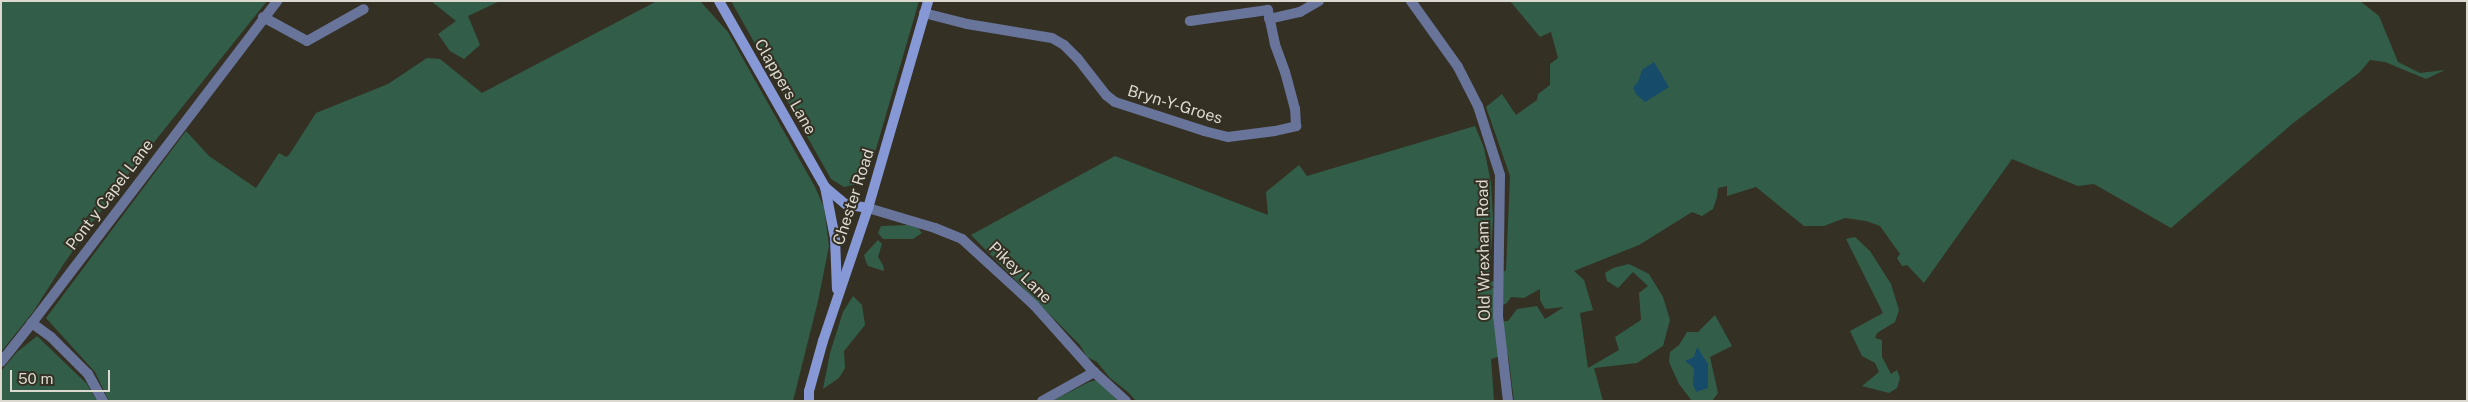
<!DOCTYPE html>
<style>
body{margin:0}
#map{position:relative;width:2468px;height:402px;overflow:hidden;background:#343023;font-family:"Public Sans",sans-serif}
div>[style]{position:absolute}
.green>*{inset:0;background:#325e49}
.water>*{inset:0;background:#164b6a}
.minor>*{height:10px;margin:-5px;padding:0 5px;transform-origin:5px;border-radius:5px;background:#68749a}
.secondary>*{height:10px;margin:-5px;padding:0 5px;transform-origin:5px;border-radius:5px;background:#8699d6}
span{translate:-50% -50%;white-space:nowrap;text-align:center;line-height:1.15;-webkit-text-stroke:4px #343023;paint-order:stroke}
.street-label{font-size:16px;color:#dcd9d1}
.frame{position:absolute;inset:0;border:2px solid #dcd9d1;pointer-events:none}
.scale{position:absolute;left:10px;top:370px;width:100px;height:22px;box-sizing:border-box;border:2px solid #dcd9d1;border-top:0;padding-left:6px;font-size:15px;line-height:18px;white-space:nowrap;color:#dcd9d1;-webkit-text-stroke:4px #343023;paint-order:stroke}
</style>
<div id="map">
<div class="green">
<i style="clip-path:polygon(1px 1px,267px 1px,115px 191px,63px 265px,33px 312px,1px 352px)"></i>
<i style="clip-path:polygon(431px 1px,500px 1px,468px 16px,480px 45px,464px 59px,450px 51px,438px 34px,456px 21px)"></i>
<i style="clip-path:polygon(657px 1px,700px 1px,728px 32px,815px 187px,824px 207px,829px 246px,818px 301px,793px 401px,109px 401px,95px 372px,46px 318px,186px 131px,209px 156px,256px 188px,279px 153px,286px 157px,289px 155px,316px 113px,388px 84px,427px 58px,440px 59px,482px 93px)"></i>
<i style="clip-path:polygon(731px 1px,919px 1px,874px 156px,866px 178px,857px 184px,844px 187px,831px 179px)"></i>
<i style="clip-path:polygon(evenodd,1510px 1px,2360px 1px,2379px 16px,2398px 62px,2420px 73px,2445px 70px,2426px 79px,2385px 62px,2370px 60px,2360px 72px,2292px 124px,2171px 228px,2094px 184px,2078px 186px,2012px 159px,1924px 283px,1907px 265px,1902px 266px,1897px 258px,1900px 254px,1880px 226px,1866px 221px,1845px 218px,1824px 226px,1804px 226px,1756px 187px,1727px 196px,1727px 186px,1718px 188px,1717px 197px,1713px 209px,1702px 216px,1692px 212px,1639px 245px,1574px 271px,1584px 280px,1593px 310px,1580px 313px,1588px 368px,1619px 350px,1615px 337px,1641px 320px,1639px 293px,1648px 286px,1633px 272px,1618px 288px,1607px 281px,1605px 273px,1613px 268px,1629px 264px,1649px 274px,1663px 297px,1670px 320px,1663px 346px,1637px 363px,1594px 368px,1603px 401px,1514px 401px,1508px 354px,1491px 359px,1494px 401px,1136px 401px,1128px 392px,1110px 378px,1097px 362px,1087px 357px,1080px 345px,971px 235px,1115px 156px,1268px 215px,1266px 192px,1299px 165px,1307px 176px,1475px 126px,1484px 148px,1491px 183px,1493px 219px,1489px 283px,1506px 270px,1510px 176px,1486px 107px,1502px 94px,1516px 115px,1537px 100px,1538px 94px,1550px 85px,1550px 64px,1558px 58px,1551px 32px,1540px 37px,1510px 1px,1540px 289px,1540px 300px,1545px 309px,1564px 307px,1545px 319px,1537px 306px,1517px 309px,1508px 321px,1494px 322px,1493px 311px,1507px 303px,1511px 297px,1524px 298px,1540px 289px)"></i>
<i style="clip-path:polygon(908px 225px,918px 228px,922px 233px,913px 239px,883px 239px,878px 233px,881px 226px)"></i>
<i style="clip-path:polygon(1855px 237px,1870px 251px,1891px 284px,1899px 310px,1895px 322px,1877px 333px,1875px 338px,1882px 340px,1882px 357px,1891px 374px,1897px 370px,1900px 378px,1897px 388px,1889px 393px,1862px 386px,1879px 372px,1875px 363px,1862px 356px,1850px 331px,1883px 313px,1846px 239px)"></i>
<i style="clip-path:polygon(878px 240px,882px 244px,878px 257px,883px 265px,884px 271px,868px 266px,866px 262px,864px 255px)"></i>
<i style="clip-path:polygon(853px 296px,862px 305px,865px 325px,844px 351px,845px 368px,839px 378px,823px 389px,830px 353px,843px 312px)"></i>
<i style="clip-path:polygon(1715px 315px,1732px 346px,1710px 357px,1718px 393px,1712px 401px,1692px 401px,1679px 384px,1669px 362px,1670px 352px,1679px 345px,1687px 332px,1698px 332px)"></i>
<i style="clip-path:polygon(37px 336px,87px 384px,97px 401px,1px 401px,1px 371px,17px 352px)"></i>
<i style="clip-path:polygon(1097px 380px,1118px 401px,1052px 401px,1089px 382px)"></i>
</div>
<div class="water">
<i style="clip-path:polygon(1654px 62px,1669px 87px,1645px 102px,1636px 94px,1633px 88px,1638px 82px,1642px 70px)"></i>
<i style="clip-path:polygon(1697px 347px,1708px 364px,1708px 388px,1696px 392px,1693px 384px,1694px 368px,1685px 361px,1694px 357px)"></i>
</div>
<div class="minor">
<i style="left:1411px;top:1px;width:81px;rotate:54.5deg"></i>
<i style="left:1458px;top:67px;width:44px;rotate:62.9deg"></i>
<i style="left:1478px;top:106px;width:72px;rotate:72.3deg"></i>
<i style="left:1500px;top:175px;width:141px;rotate:90.8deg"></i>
<i style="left:1498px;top:316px;width:86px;rotate:83.3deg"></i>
<i style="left:924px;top:13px;width:44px;rotate:14.3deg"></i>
<i style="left:967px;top:24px;width:86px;rotate:9.4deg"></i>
<i style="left:1052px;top:38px;width:14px;rotate:30deg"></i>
<i style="left:1064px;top:45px;width:20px;rotate:45deg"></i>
<i style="left:1078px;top:59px;width:46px;rotate:52.1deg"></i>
<i style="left:1106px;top:95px;width:11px;rotate:38deg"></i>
<i style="left:1115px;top:102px;width:94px;rotate:18deg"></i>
<i style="left:1204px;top:131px;width:25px;rotate:14deg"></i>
<i style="left:1228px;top:137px;width:47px;rotate:-7.3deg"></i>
<i style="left:1275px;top:131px;width:22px;rotate:-13deg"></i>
<i style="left:1296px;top:126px;width:17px;rotate:-93deg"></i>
<i style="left:1295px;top:109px;width:38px;rotate:-105deg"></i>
<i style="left:1285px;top:72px;width:30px;rotate:-110deg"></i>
<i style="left:1275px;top:44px;width:35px;rotate:-102deg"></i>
<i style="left:1268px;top:10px;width:79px;rotate:172deg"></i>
<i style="left:263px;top:17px;width:50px;rotate:28.6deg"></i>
<i style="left:307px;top:41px;width:65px;rotate:-29.3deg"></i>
<i style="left:1269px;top:19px;width:32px;rotate:-13deg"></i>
<i style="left:1300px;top:12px;width:22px;rotate:-30deg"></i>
<i style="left:868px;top:208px;width:70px;rotate:16.6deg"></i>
<i style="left:935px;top:228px;width:29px;rotate:22deg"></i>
<i style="left:962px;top:239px;width:98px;rotate:42.5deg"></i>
<i style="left:1034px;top:305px;width:90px;rotate:48.2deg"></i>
<i style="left:1094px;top:372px;width:43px;rotate:42.2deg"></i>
<i style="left:1px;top:362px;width:50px;rotate:-51.5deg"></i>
<i style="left:103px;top:401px;width:31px;rotate:-119deg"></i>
<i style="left:88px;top:374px;width:52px;rotate:-135deg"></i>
<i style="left:51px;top:337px;width:24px;rotate:-144deg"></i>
<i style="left:32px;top:323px;width:405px;rotate:-52.7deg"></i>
<i style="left:1042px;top:401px;width:60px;rotate:-29.1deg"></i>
</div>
<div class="secondary">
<i style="left:719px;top:1px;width:214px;rotate:60.3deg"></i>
<i style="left:825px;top:187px;width:52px;rotate:78.9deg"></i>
<i style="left:835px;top:238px;width:51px;rotate:87.8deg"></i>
<i style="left:825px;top:187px;width:26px;rotate:40deg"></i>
<i style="left:845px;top:204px;width:23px;rotate:10deg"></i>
<i style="left:809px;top:401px;width:10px;rotate:-90deg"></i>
<i style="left:809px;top:391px;width:52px;rotate:-74.4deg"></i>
<i style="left:823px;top:341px;width:140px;rotate:-71.3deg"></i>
<i style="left:868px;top:208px;width:216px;rotate:-73.8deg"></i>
</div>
<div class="street-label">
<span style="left:785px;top:87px;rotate:60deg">Clappers Lane</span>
<span style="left:1175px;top:105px;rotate:17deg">Bryn-Y-Groes</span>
<span style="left:110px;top:195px;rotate:-53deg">Pont y Capel Lane</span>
<span style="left:854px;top:197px;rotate:-72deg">Chester Road</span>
<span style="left:1484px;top:250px;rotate:-91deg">Old Wrexham Road</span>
<span style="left:1020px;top:273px;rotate:44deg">Pikey Lane</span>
</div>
<div class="frame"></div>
<div class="scale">50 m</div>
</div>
